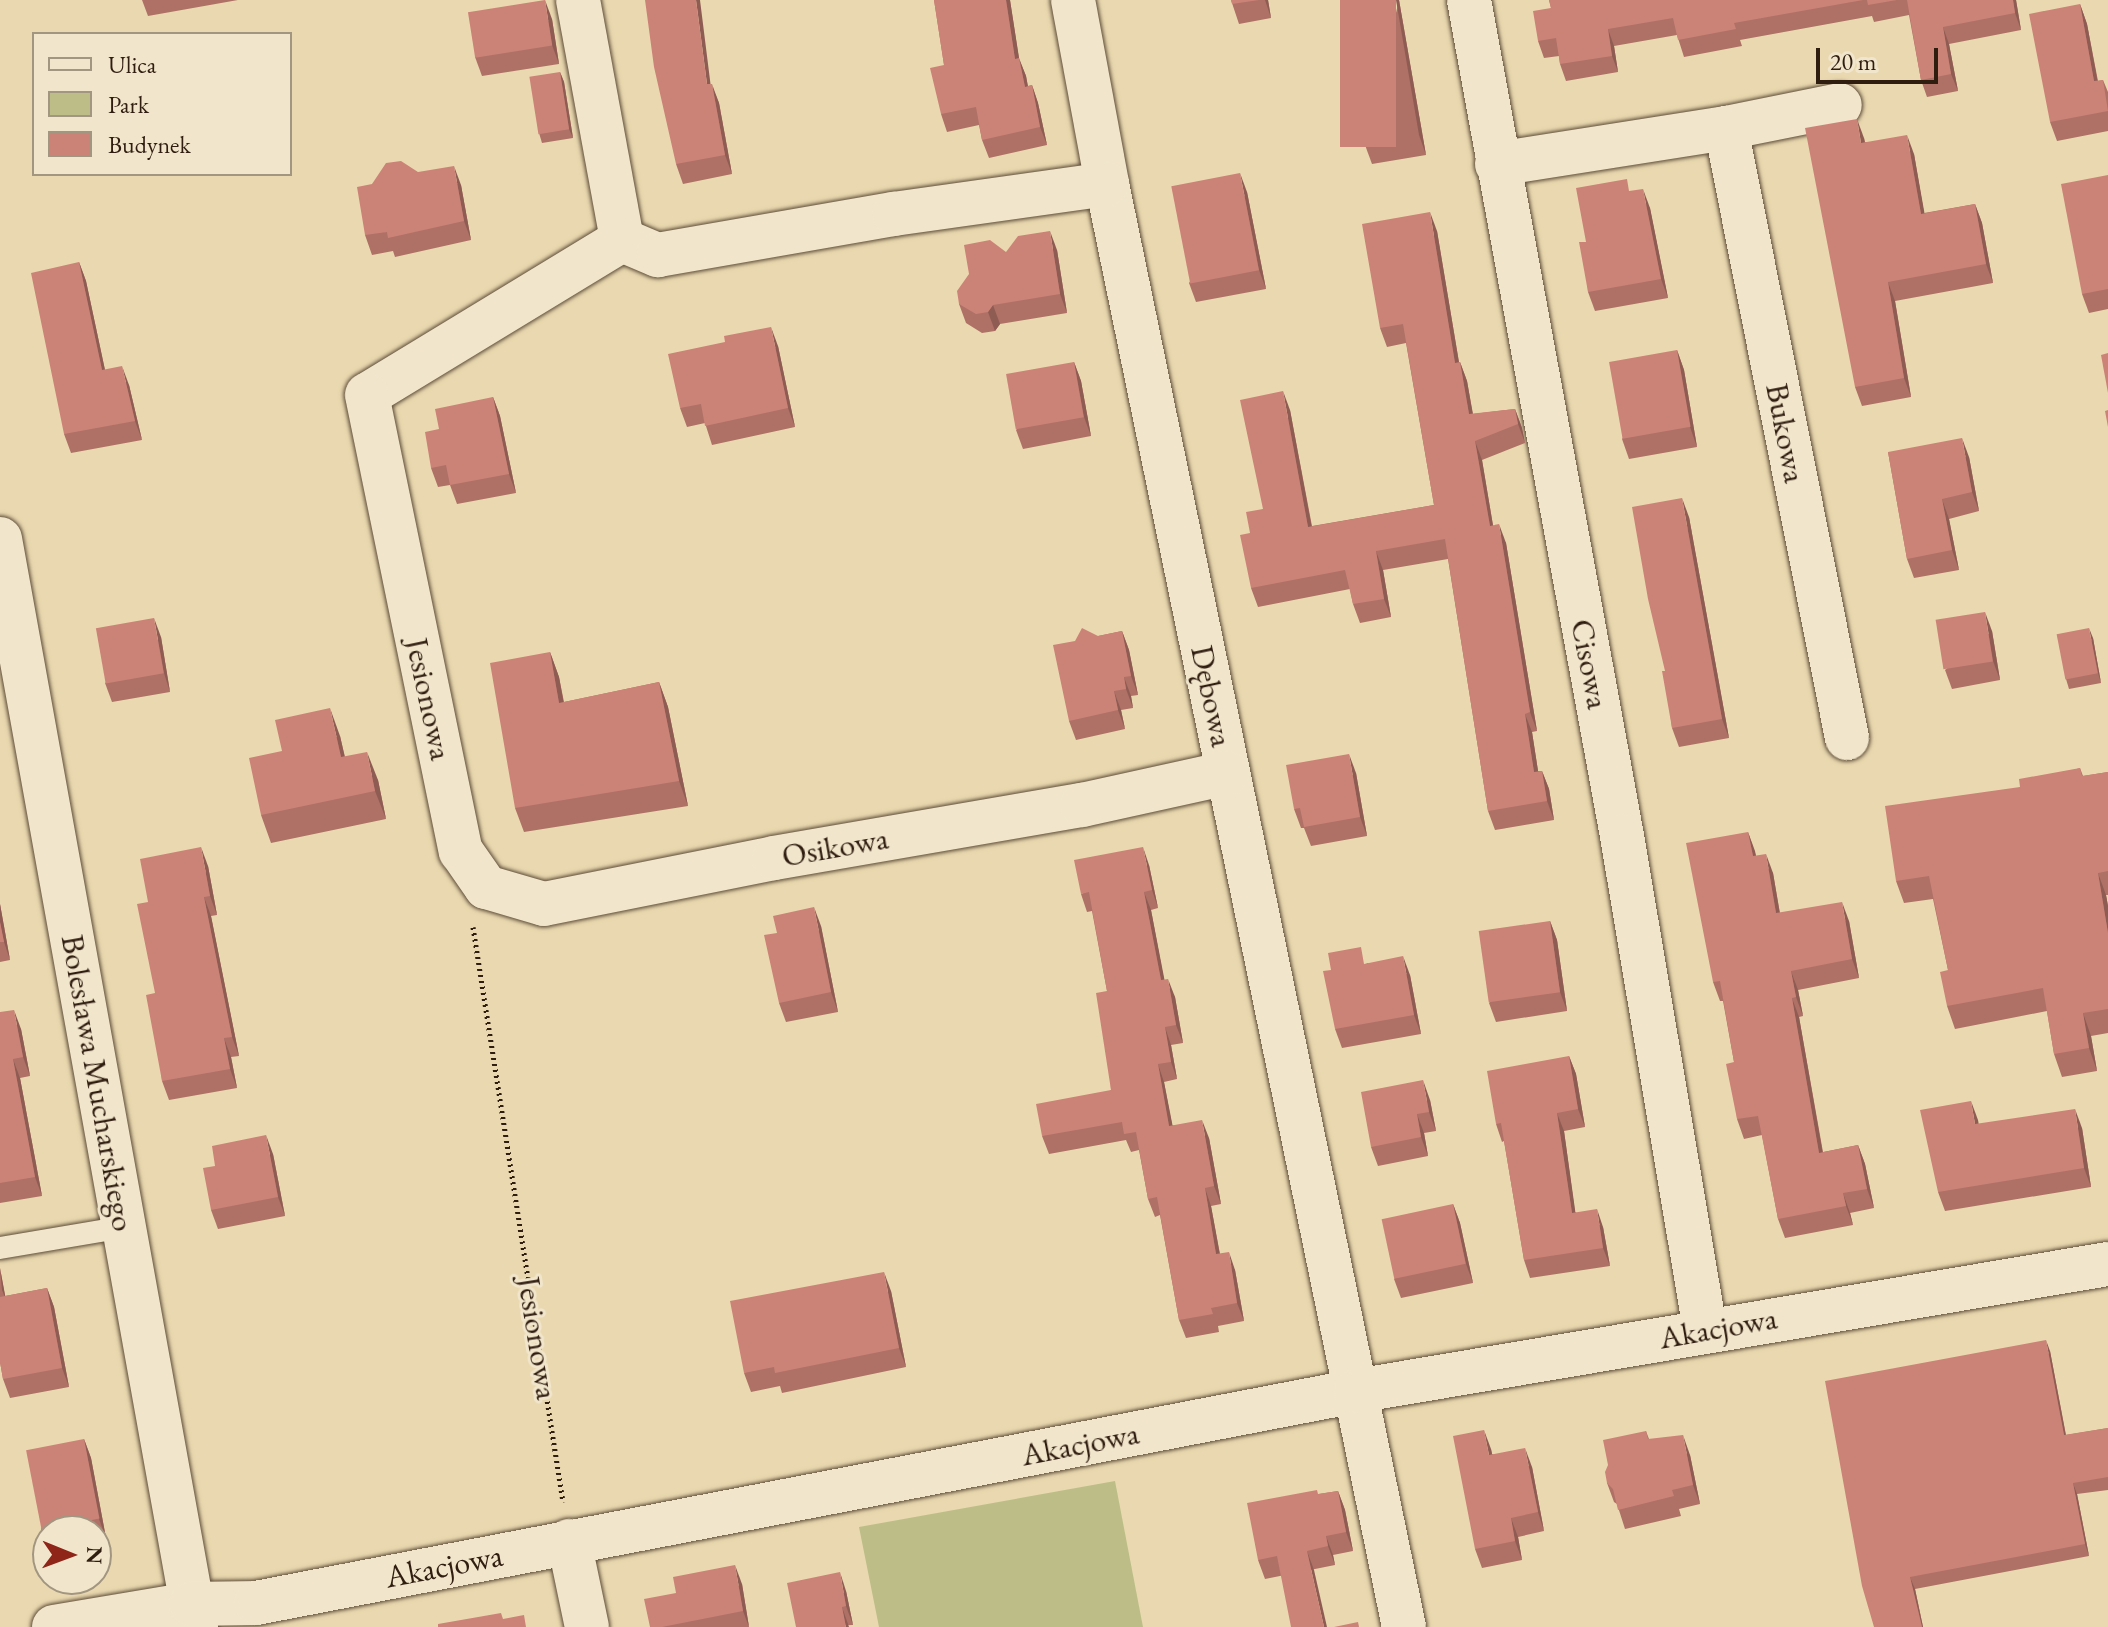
<!DOCTYPE html>
<meta charset="utf-8">
<style>
body{margin:0}
#map{position:relative;width:2108px;height:1627px;overflow:hidden;background:#ead9b0;font-family:"EB Garamond",serif}
div>[style]{position:absolute}
.green>*{inset:0;background:#bdbe87}
.path>*{height:5px;margin-top:-2.5px;transform-origin:0;background:repeating-linear-gradient(90deg,#2f1d10 0 2px,transparent 0 6px)}
.roads{filter:drop-shadow(0 0 2px #5e4c38) drop-shadow(0 0 2px #5e4c38)}
.lane>*{height:22px;margin:-11px;padding:0 11px;transform-origin:11px;border-radius:11px;background:#f1e6cc}
.street>*{height:44px;margin:-22px;padding:0 22px;transform-origin:22px;border-radius:22px;background:#f1e6cc}
.wall>*{inset:0;background:#af7166}
.shaded-wall>*{inset:0;background:#8f5c53}
.building>*{inset:0;background:#cc8377;transform-origin:0 0}
span{translate:-50% -50%;white-space:nowrap;text-align:center;line-height:1.15;-webkit-text-stroke:6px #f1e6cc;paint-order:stroke}
.street-label{font-size:32px;color:#2f1d10}
.legend{position:absolute;left:32px;top:32px;width:260px;height:144px;box-sizing:border-box;background:#f1e6cc;border:2px solid #a39681;margin:0;padding:10px 14px;list-style:none;font-size:24px;color:#2f1d10}
.legend li{display:flex;align-items:center;gap:16px;height:40px}
.legend b{width:40px;border:2px solid #a39681}
.north{position:absolute;left:32px;top:1515px;width:80px;height:80px;box-sizing:border-box;background:#f1e6cc;border:2px solid #a39681;border-radius:50%;rotate:91deg;font-size:22px;font-weight:700;line-height:32px;text-align:center;color:#2f1d10}
.north::after{content:'';display:block;margin:auto;width:28px;height:36px;background:#8f2418;clip-path:polygon(50% 0,100% 100%,50% 72%,0 100%)}
.scale{position:absolute;left:1816px;top:48px;width:122px;height:36px;box-sizing:border-box;border:4px solid #2f1d10;border-top:0;padding-left:10px;font-size:24px;line-height:28px;white-space:nowrap;color:#2f1d10;-webkit-text-stroke:6px #f1e6cc;paint-order:stroke}
</style>
<div id="map">
<div class="green">
<i style="clip-path:polygon(1115px 1481px,1143px 1627px,879px 1627px,859px 1527px)"></i>
</div>
<div class="path">
<i style="left:473px;top:927px;width:582px;rotate:81.1deg"></i>
</div>
<div class="roads">
<div class="lane">
<i style="left:0;top:1248px;width:126px;rotate:-9.6deg"></i>
</div>
<div class="street">
<i style="left:578px;top:0;width:244px;rotate:79.6deg"></i>
<i style="left:1073px;top:0;width:187px;rotate:79.5deg"></i>
<i style="left:1107px;top:184px;width:1473px;rotate:78.37deg"></i>
<i style="left:1469px;top:0;width:850px;rotate:79.63deg"></i>
<i style="left:1622px;top:836px;width:501px;rotate:80.46deg"></i>
<i style="left:1726px;top:128px;width:622px;rotate:78.78deg"></i>
<i style="left:1497px;top:164px;width:232px;rotate:-8.9deg"></i>
<i style="left:1726px;top:128px;width:116px;rotate:-11.4deg"></i>
<i style="left:622px;top:240px;width:298px;rotate:148.7deg"></i>
<i style="left:367px;top:395px;width:466px;rotate:78.4deg"></i>
<i style="left:461px;top:851px;width:44px;rotate:55.2deg"></i>
<i style="left:486px;top:887px;width:60px;rotate:16.3deg"></i>
<i style="left:544px;top:904px;width:235px;rotate:-11.3deg"></i>
<i style="left:774px;top:858px;width:313px;rotate:-9.8deg"></i>
<i style="left:1082px;top:805px;width:149px;rotate:-12.4deg"></i>
<i style="left:622px;top:240px;width:39px;rotate:23deg"></i>
<i style="left:658px;top:255px;width:240px;rotate:-9.9deg"></i>
<i style="left:894px;top:214px;width:215px;rotate:-8deg"></i>
<i style="left:0;top:539px;width:1106px;rotate:79.79deg"></i>
<i style="left:569px;top:1541px;width:88px;rotate:78.2deg"></i>
<i style="left:54px;top:1627px;width:139px;rotate:-9.5deg"></i>
<i style="left:191px;top:1604px;width:65px;rotate:-0.9deg"></i>
<i style="left:256px;top:1603px;width:1120px;rotate:-10.91deg"></i>
<i style="left:1356px;top:1391px;width:763px;rotate:-9.59deg"></i>
</div>
</div>
<div class="wall">
<i style="clip-path:polygon(142px 0,238px 0,148px 16px)"></i>
<i style="clip-path:polygon(934px 0,1010px 0,1019px 59px,1026px 76px,1028px 86px,1032px 85px,1038px 103px,1047px 145px,989px 158px,982px 140px,979px 125px,947px 132px,941px 114px,944px 65px)"></i>
<i style="clip-path:polygon(1231px 0,1268px 0,1271px 18px,1239px 24px)"></i>
<i style="clip-path:polygon(1399px 0,1426px 155px,1372px 164px,1365px 145px)"></i>
<i style="clip-path:polygon(1549px 0,2016px 0,2021px 30px,1949px 44px,1958px 91px,1927px 97px,1921px 80px,1909px 15px,1874px 22px,1872px 16px,1740px 40px,1742px 46px,1684px 57px,1677px 35px,1614px 46px,1618px 72px,1566px 81px,1560px 64px,1559px 56px,1544px 58px,1538px 41px,1551px 8px)"></i>
<i style="clip-path:polygon(2080px 4px,2087px 24px,2098px 81px,2103px 80px,2108px 92px,2108px 131px,2057px 141px,2050px 122px)"></i>
<i style="clip-path:polygon(552px 19px,559px 64px,482px 76px,475px 57px)"></i>
<i style="clip-path:polygon(560px 72px,564px 82px,573px 138px,542px 143px,539px 133px)"></i>
<i style="clip-path:polygon(711px 84px,719px 103px,732px 174px,683px 184px,676px 164px)"></i>
<i style="clip-path:polygon(1864px 138px,1865px 142px,1914px 154px,1924px 213px,1975px 204px,1982px 223px,1993px 283px,1895px 301px,1911px 397px,1862px 406px,1855px 387px)"></i>
<i style="clip-path:polygon(418px 172px,461px 185px,471px 240px,395px 257px,393px 251px,372px 255px,365px 235px,372px 184px)"></i>
<i style="clip-path:polygon(2108px 175px,2108px 309px,2089px 313px,2082px 294px)"></i>
<i style="clip-path:polygon(1631px 191px,1650px 208px,1668px 298px,1595px 311px,1588px 292px,1586px 242px)"></i>
<i style="clip-path:polygon(1247px 192px,1266px 289px,1196px 302px,1189px 283px)"></i>
<i style="clip-path:polygon(1437px 231px,1459px 362px,1460px 362px,1467px 381px,1473px 414px,1515px 409px,1522px 428px,1525px 443px,1482px 460px,1493px 525px,1506px 543px,1537px 731px,1532px 732px,1538px 771px,1542px 771px,1549px 789px,1554px 820px,1495px 830px,1488px 811px,1448px 559px,1383px 570px,1391px 617px,1360px 623px,1353px 604px,1350px 589px,1258px 607px,1251px 588px,1250px 533px,1263px 509px,1290px 410px,1312px 526px,1434px 505px,1406px 343px,1387px 347px,1380px 328px)"></i>
<i style="clip-path:polygon(1057px 250px,1067px 313px,1000px 324px,995px 331px,982px 333px,966px 323px,959px 304px,1006px 252px)"></i>
<i style="clip-path:polygon(79px 262px,86px 281px,105px 370px,129px 385px,142px 440px,71px 453px,64px 434px)"></i>
<i style="clip-path:polygon(778px 346px,795px 427px,712px 445px,705px 423px,687px 427px,680px 408px)"></i>
<i style="clip-path:polygon(1677px 350px,1684px 370px,1697px 447px,1629px 459px,1622px 439px)"></i>
<i style="clip-path:polygon(1074px 362px,1081px 381px,1091px 436px,1023px 449px,1016px 430px)"></i>
<i style="clip-path:polygon(493px 397px,500px 416px,516px 493px,457px 504px,450px 485px,438px 487px,431px 468px,439px 429px)"></i>
<i style="clip-path:polygon(1888px 452px,1969px 457px,1979px 511px,1949px 519px,1959px 570px,1914px 578px,1907px 559px)"></i>
<i style="clip-path:polygon(1689px 517px,1729px 738px,1679px 747px,1672px 728px,1665px 671px)"></i>
<i style="clip-path:polygon(1122px 631px,1129px 650px,1138px 695px,1131px 696px,1133px 708px,1121px 710px,1125px 729px,1076px 740px,1069px 721px,1098px 636px)"></i>
<i style="clip-path:polygon(1992px 631px,2000px 680px,1952px 689px,1945px 670px)"></i>
<i style="clip-path:polygon(161px 637px,170px 692px,112px 702px,105px 683px)"></i>
<i style="clip-path:polygon(2093px 638px,2101px 683px,2069px 689px,2066px 679px)"></i>
<i style="clip-path:polygon(550px 652px,559px 677px,564px 702px,659px 682px,668px 707px,688px 806px,524px 832px,515px 808px)"></i>
<i style="clip-path:polygon(340px 736px,345px 757px,378px 780px,386px 819px,271px 843px,261px 815px,282px 751px)"></i>
<i style="clip-path:polygon(2080px 768px,2083px 776px,2108px 772px,2108px 895px,2106px 895px,2108px 906px,2108px 1033px,2091px 1036px,2097px 1071px,2062px 1077px,2054px 1054px,2047px 1011px,1955px 1029px,1947px 1006px,1948px 970px,1933px 899px,1904px 903px,1896px 881px,2020px 787px)"></i>
<i style="clip-path:polygon(1356px 773px,1367px 836px,1311px 846px,1304px 828px,1301px 828px,1294px 809px)"></i>
<i style="clip-path:polygon(1748px 832px,1756px 856px,1773px 873px,1780px 913px,1849px 921px,1859px 978px,1798px 990px,1803px 1016px,1799px 1017px,1823px 1152px,1858px 1145px,1865px 1164px,1874px 1208px,1850px 1213px,1853px 1225px,1785px 1238px,1778px 1219px,1762px 1135px,1744px 1139px,1737px 1119px,1734px 1062px,1723px 1001px,1720px 1001px,1713px 982px)"></i>
<i style="clip-path:polygon(1149px 865px,1158px 908px,1151px 910px,1164px 980px,1175px 997px,1183px 1043px,1171px 1045px,1177px 1079px,1164px 1082px,1172px 1125px,1209px 1138px,1221px 1204px,1211px 1206px,1220px 1254px,1235px 1270px,1244px 1321px,1218px 1326px,1219px 1332px,1186px 1338px,1179px 1320px,1160px 1215px,1155px 1217px,1148px 1199px,1139px 1150px,1131px 1152px,1126px 1140px,1049px 1154px,1042px 1136px,1111px 1090px,1107px 991px,1092px 911px,1087px 912px,1081px 894px)"></i>
<i style="clip-path:polygon(208px 866px,217px 915px,211px 916px,239px 1056px,231px 1057px,237px 1088px,169px 1100px,162px 1081px,155px 993px)"></i>
<i style="clip-path:polygon(0 904px,10px 960px,0 962px)"></i>
<i style="clip-path:polygon(1550px 921px,1557px 940px,1567px 1011px,1496px 1022px,1489px 1003px)"></i>
<i style="clip-path:polygon(821px 926px,838px 1012px,786px 1022px,779px 1003px)"></i>
<i style="clip-path:polygon(1367px 963px,1410px 975px,1421px 1034px,1342px 1048px,1335px 1029px)"></i>
<i style="clip-path:polygon(0 1012px,21px 1029px,30px 1076px,20px 1078px,42px 1196px,0 1203px)"></i>
<i style="clip-path:polygon(1569px 1056px,1576px 1074px,1585px 1127px,1564px 1131px,1575px 1212px,1603px 1227px,1610px 1266px,1530px 1278px,1524px 1260px,1504px 1141px,1502px 1142px,1496px 1124px)"></i>
<i style="clip-path:polygon(1430px 1100px,1436px 1131px,1424px 1133px,1428px 1156px,1378px 1166px,1371px 1147px)"></i>
<i style="clip-path:polygon(1978px 1120px,1978px 1124px,2082px 1128px,2091px 1187px,1945px 1211px,1938px 1192px)"></i>
<i style="clip-path:polygon(273px 1154px,285px 1216px,218px 1229px,211px 1210px,215px 1166px)"></i>
<i style="clip-path:polygon(1453px 1204px,1460px 1223px,1473px 1283px,1401px 1298px,1394px 1279px)"></i>
<i style="clip-path:polygon(0 1268px,5px 1296px,47px 1288px,54px 1307px,69px 1387px,10px 1398px,3px 1379px,0 1362px)"></i>
<i style="clip-path:polygon(891px 1291px,906px 1367px,782px 1393px,780px 1386px,751px 1392px,744px 1373px)"></i>
<i style="clip-path:polygon(2050px 1351px,2066px 1435px,2108px 1428px,2108px 1490px,2077px 1494px,2089px 1556px,1915px 1589px,1923px 1627px,1874px 1627px)"></i>
<i style="clip-path:polygon(1646px 1431px,1649px 1439px,1690px 1455px,1700px 1504px,1679px 1509px,1681px 1516px,1625px 1529px,1617px 1504px,1614px 1502px,1607px 1483px)"></i>
<i style="clip-path:polygon(84px 1439px,91px 1458px,106px 1538px,96px 1540px,96px 1531px,48px 1531px,47px 1549px,41px 1529px)"></i>
<i style="clip-path:polygon(1491px 1449px,1492px 1454px,1532px 1467px,1544px 1531px,1518px 1537px,1522px 1560px,1482px 1568px,1475px 1549px)"></i>
<i style="clip-path:polygon(1338px 1491px,1345px 1510px,1353px 1551px,1333px 1555px,1335px 1565px,1265px 1579px,1258px 1560px,1319px 1494px)"></i>
<i style="clip-path:polygon(742px 1584px,749px 1627px,650px 1627px)"></i>
<i style="clip-path:polygon(846px 1591px,853px 1625px,796px 1627px)"></i>
</div>
<div class="shaded-wall">
<i style="clip-path:polygon(545px 0,552px 19px,559px 64px,552px 45px)"></i>
<i style="clip-path:polygon(696px 0,700px 0,713px 104px,707px 84px)"></i>
<i style="clip-path:polygon(1006px 0,1010px 0,1022px 77px,1015px 59px)"></i>
<i style="clip-path:polygon(1265px 0,1268px 0,1271px 18px)"></i>
<i style="clip-path:polygon(1396px 0,1399px 0,1426px 155px,1419px 135px)"></i>
<i style="clip-path:polygon(2013px 0,2016px 0,2021px 30px,2015px 13px)"></i>
<i style="clip-path:polygon(2080px 4px,2087px 24px,2101px 100px,2094px 81px)"></i>
<i style="clip-path:polygon(1943px 27px,1949px 44px,1958px 91px,1951px 74px)"></i>
<i style="clip-path:polygon(1608px 29px,1614px 46px,1618px 72px,1612px 56px)"></i>
<i style="clip-path:polygon(1019px 58px,1026px 76px,1031px 105px,1025px 87px)"></i>
<i style="clip-path:polygon(560px 72px,564px 82px,573px 138px,569px 129px)"></i>
<i style="clip-path:polygon(712px 84px,719px 103px,732px 174px,725px 155px)"></i>
<i style="clip-path:polygon(1032px 85px,1038px 103px,1047px 145px,1040px 127px)"></i>
<i style="clip-path:polygon(1857px 119px,1864px 138px,1868px 162px,1861px 143px)"></i>
<i style="clip-path:polygon(1907px 135px,1914px 154px,1928px 233px,1921px 214px)"></i>
<i style="clip-path:polygon(454px 166px,461px 185px,471px 240px,464px 221px)"></i>
<i style="clip-path:polygon(1240px 173px,1247px 192px,1266px 289px,1259px 270px)"></i>
<i style="clip-path:polygon(1643px 189px,1650px 208px,1668px 298px,1661px 279px)"></i>
<i style="clip-path:polygon(1975px 204px,1982px 223px,1993px 283px,1986px 264px)"></i>
<i style="clip-path:polygon(1430px 212px,1437px 231px,1462px 381px,1455px 363px)"></i>
<i style="clip-path:polygon(1050px 231px,1057px 250px,1067px 313px,1060px 294px)"></i>
<i style="clip-path:polygon(79px 262px,86px 281px,109px 389px,102px 370px)"></i>
<i style="clip-path:polygon(1888px 282px,1895px 301px,1911px 397px,1904px 378px)"></i>
<i style="clip-path:polygon(993px 305px,1000px 324px,995px 331px,988px 312px)"></i>
<i style="clip-path:polygon(771px 327px,778px 346px,795px 427px,788px 408px)"></i>
<i style="clip-path:polygon(1677px 350px,1684px 370px,1697px 447px,1690px 427px)"></i>
<i style="clip-path:polygon(1074px 362px,1081px 381px,1091px 436px,1084px 417px)"></i>
<i style="clip-path:polygon(1460px 362px,1467px 381px,1476px 433px,1469px 414px)"></i>
<i style="clip-path:polygon(122px 366px,129px 385px,142px 440px,135px 421px)"></i>
<i style="clip-path:polygon(1283px 391px,1290px 410px,1315px 545px,1308px 527px)"></i>
<i style="clip-path:polygon(493px 397px,500px 416px,516px 493px,509px 474px)"></i>
<i style="clip-path:polygon(1515px 409px,1522px 428px,1525px 443px,1518px 424px)"></i>
<i style="clip-path:polygon(1962px 438px,1969px 457px,1979px 511px,1972px 492px)"></i>
<i style="clip-path:polygon(1475px 441px,1482px 460px,1496px 544px,1490px 526px)"></i>
<i style="clip-path:polygon(1682px 498px,1689px 517px,1729px 738px,1722px 719px)"></i>
<i style="clip-path:polygon(1942px 499px,1949px 519px,1959px 570px,1952px 550px)"></i>
<i style="clip-path:polygon(1499px 524px,1506px 543px,1537px 731px,1530px 712px)"></i>
<i style="clip-path:polygon(1376px 551px,1383px 570px,1391px 617px,1384px 599px)"></i>
<i style="clip-path:polygon(1985px 612px,1992px 631px,2000px 680px,1993px 661px)"></i>
<i style="clip-path:polygon(154px 618px,161px 637px,170px 692px,164px 673px)"></i>
<i style="clip-path:polygon(2089px 628px,2093px 638px,2101px 683px,2098px 673px)"></i>
<i style="clip-path:polygon(1122px 631px,1129px 650px,1138px 695px,1131px 676px)"></i>
<i style="clip-path:polygon(550px 652px,559px 677px,568px 727px,559px 703px)"></i>
<i style="clip-path:polygon(1124px 677px,1131px 696px,1133px 708px,1126px 689px)"></i>
<i style="clip-path:polygon(659px 682px,668px 707px,688px 806px,679px 781px)"></i>
<i style="clip-path:polygon(1114px 691px,1121px 710px,1125px 729px,1118px 710px)"></i>
<i style="clip-path:polygon(330px 708px,340px 736px,351px 785px,341px 757px)"></i>
<i style="clip-path:polygon(1525px 714px,1532px 732px,1541px 790px,1534px 772px)"></i>
<i style="clip-path:polygon(367px 752px,378px 780px,386px 819px,375px 791px)"></i>
<i style="clip-path:polygon(1349px 754px,1356px 773px,1367px 836px,1360px 817px)"></i>
<i style="clip-path:polygon(1542px 771px,1549px 789px,1554px 820px,1547px 801px)"></i>
<i style="clip-path:polygon(1748px 832px,1755px 851px,1760px 875px,1753px 856px)"></i>
<i style="clip-path:polygon(201px 847px,208px 866px,217px 915px,210px 896px)"></i>
<i style="clip-path:polygon(1143px 847px,1149px 865px,1158px 908px,1152px 890px)"></i>
<i style="clip-path:polygon(1766px 854px,1773px 873px,1783px 933px,1776px 913px)"></i>
<i style="clip-path:polygon(2098px 873px,2106px 895px,2108px 906px,2108px 933px)"></i>
<i style="clip-path:polygon(1144px 892px,1151px 910px,1168px 998px,1161px 980px)"></i>
<i style="clip-path:polygon(204px 897px,211px 916px,239px 1056px,232px 1037px)"></i>
<i style="clip-path:polygon(1842px 902px,1849px 921px,1859px 978px,1852px 959px)"></i>
<i style="clip-path:polygon(0 904px,10px 960px,4px 942px,0 922px)"></i>
<i style="clip-path:polygon(814px 907px,821px 926px,838px 1012px,831px 992px)"></i>
<i style="clip-path:polygon(1550px 921px,1557px 940px,1567px 1011px,1560px 992px)"></i>
<i style="clip-path:polygon(1403px 956px,1410px 975px,1421px 1034px,1414px 1015px)"></i>
<i style="clip-path:polygon(1791px 971px,1798px 990px,1803px 1016px,1796px 997px)"></i>
<i style="clip-path:polygon(1168px 979px,1175px 997px,1183px 1043px,1176px 1025px)"></i>
<i style="clip-path:polygon(1792px 998px,1799px 1017px,1826px 1172px,1819px 1153px)"></i>
<i style="clip-path:polygon(14px 1010px,21px 1029px,30px 1076px,23px 1057px)"></i>
<i style="clip-path:polygon(2083px 1013px,2091px 1036px,2097px 1071px,2089px 1048px)"></i>
<i style="clip-path:polygon(1165px 1027px,1171px 1045px,1177px 1079px,1171px 1062px)"></i>
<i style="clip-path:polygon(224px 1038px,231px 1057px,237px 1088px,230px 1069px)"></i>
<i style="clip-path:polygon(1569px 1056px,1576px 1074px,1585px 1127px,1578px 1109px)"></i>
<i style="clip-path:polygon(13px 1059px,20px 1078px,42px 1196px,35px 1177px)"></i>
<i style="clip-path:polygon(1158px 1064px,1164px 1082px,1176px 1143px,1169px 1126px)"></i>
<i style="clip-path:polygon(1423px 1080px,1430px 1100px,1436px 1131px,1429px 1112px)"></i>
<i style="clip-path:polygon(1971px 1101px,1978px 1120px,1982px 1143px,1975px 1124px)"></i>
<i style="clip-path:polygon(2075px 1109px,2082px 1128px,2091px 1187px,2084px 1168px)"></i>
<i style="clip-path:polygon(1557px 1113px,1564px 1131px,1578px 1231px,1572px 1213px)"></i>
<i style="clip-path:polygon(1417px 1114px,1424px 1133px,1428px 1156px,1421px 1137px)"></i>
<i style="clip-path:polygon(1202px 1120px,1209px 1138px,1221px 1204px,1214px 1186px)"></i>
<i style="clip-path:polygon(266px 1135px,273px 1154px,285px 1216px,278px 1197px)"></i>
<i style="clip-path:polygon(1858px 1145px,1865px 1164px,1874px 1208px,1867px 1189px)"></i>
<i style="clip-path:polygon(1205px 1188px,1211px 1206px,1223px 1272px,1216px 1254px)"></i>
<i style="clip-path:polygon(1843px 1193px,1850px 1213px,1853px 1225px,1846px 1206px)"></i>
<i style="clip-path:polygon(1453px 1204px,1460px 1223px,1473px 1283px,1466px 1264px)"></i>
<i style="clip-path:polygon(1597px 1209px,1603px 1227px,1610px 1266px,1603px 1248px)"></i>
<i style="clip-path:polygon(1229px 1252px,1235px 1270px,1244px 1321px,1237px 1303px)"></i>
<i style="clip-path:polygon(0 1268px,6px 1300px,2px 1290px)"></i>
<i style="clip-path:polygon(884px 1272px,891px 1291px,906px 1367px,899px 1348px)"></i>
<i style="clip-path:polygon(47px 1288px,54px 1307px,69px 1387px,62px 1368px)"></i>
<i style="clip-path:polygon(2046px 1340px,2050px 1351px,2068px 1447px,2064px 1435px)"></i>
<i style="clip-path:polygon(1484px 1430px,1491px 1449px,1496px 1474px,1489px 1455px)"></i>
<i style="clip-path:polygon(1683px 1435px,1690px 1455px,1700px 1504px,1693px 1485px)"></i>
<i style="clip-path:polygon(84px 1439px,91px 1458px,106px 1538px,99px 1519px)"></i>
<i style="clip-path:polygon(1525px 1448px,1532px 1467px,1544px 1531px,1538px 1512px)"></i>
<i style="clip-path:polygon(2073px 1483px,2077px 1494px,2089px 1556px,2085px 1544px)"></i>
<i style="clip-path:polygon(1338px 1491px,1345px 1510px,1353px 1551px,1346px 1532px)"></i>
<i style="clip-path:polygon(1511px 1518px,1518px 1537px,1522px 1560px,1515px 1541px)"></i>
<i style="clip-path:polygon(1326px 1536px,1333px 1555px,1335px 1565px,1328px 1546px)"></i>
<i style="clip-path:polygon(1307px 1551px,1314px 1570px,1327px 1627px,1324px 1627px)"></i>
<i style="clip-path:polygon(735px 1565px,742px 1584px,749px 1627px,743px 1611px)"></i>
<i style="clip-path:polygon(840px 1572px,846px 1591px,853px 1625px,846px 1606px)"></i>
<i style="clip-path:polygon(1910px 1577px,1915px 1589px,1923px 1627px,1922px 1627px)"></i>
<i style="clip-path:polygon(842px 1607px,849px 1627px,846px 1627px)"></i>
</div>
<div class="building">
<i style="left:545px;top:0;width:46px;height:78px;rotate:81deg"></i>
<i style="clip-path:polygon(645px 0,696px 0,707px 84px,712px 84px,725px 155px,676px 164px,654px 67px)"></i>
<i style="clip-path:polygon(934px 0,1006px 0,1015px 59px,1019px 58px,1025px 87px,1032px 85px,1040px 127px,982px 140px,976px 107px,941px 114px,930px 68px,944px 65px)"></i>
<i style="clip-path:polygon(1231px 0,1259px 0,1232px 4px)"></i>
<i style="left:1340px;top:0;width:56px;height:147px"></i>
<i style="clip-path:polygon(1549px 0,1863px 0,1734px 23px,1736px 29px,1678px 40px,1673px 18px,1608px 29px,1612px 56px,1560px 64px,1556px 38px,1538px 41px,1533px 11px,1551px 8px)"></i>
<i style="clip-path:polygon(1867px 0,1897px 0,1868px 5px)"></i>
<i style="clip-path:polygon(1907px 0,2013px 0,2015px 13px,1943px 27px,1951px 74px,1921px 80px)"></i>
<i style="clip-path:polygon(2080px 4px,2094px 81px,2103px 80px,2108px 111px,2050px 122px,2029px 14px)"></i>
<i style="left:560px;top:72px;width:58px;height:31px;rotate:81deg"></i>
<i style="clip-path:polygon(1857px 119px,1861px 143px,1907px 135px,1921px 214px,1975px 204px,1986px 264px,1888px 282px,1904px 378px,1855px 387px,1805px 128px)"></i>
<i style="clip-path:polygon(401px 161px,418px 172px,454px 166px,464px 221px,388px 238px,387px 232px,365px 235px,357px 187px,372px 184px,386px 163px)"></i>
<i style="left:1240px;top:173px;width:99px;height:70px;rotate:79deg"></i>
<i style="clip-path:polygon(2108px 175px,2108px 289px,2082px 294px,2061px 184px)"></i>
<i style="clip-path:polygon(1627px 179px,1629px 191px,1643px 189px,1661px 279px,1588px 292px,1579px 242px,1586px 242px,1576px 188px)"></i>
<i style="clip-path:polygon(1430px 212px,1455px 363px,1460px 362px,1469px 414px,1515px 409px,1518px 424px,1475px 441px,1490px 526px,1499px 524px,1530px 712px,1525px 714px,1534px 772px,1542px 771px,1547px 801px,1488px 811px,1445px 539px,1376px 551px,1384px 599px,1353px 604px,1345px 570px,1251px 588px,1240px 535px,1250px 533px,1246px 512px,1263px 509px,1240px 400px,1283px 391px,1308px 527px,1434px 505px,1403px 324px,1380px 328px,1362px 224px)"></i>
<i style="clip-path:polygon(1050px 231px,1060px 294px,993px 305px,988px 312px,976px 314px,959px 304px,957px 291px,969px 274px,964px 245px,990px 240px,1006px 252px,1018px 236px)"></i>
<i style="clip-path:polygon(79px 262px,102px 370px,122px 366px,135px 421px,64px 434px,31px 273px)"></i>
<i style="clip-path:polygon(771px 327px,788px 408px,705px 426px,701px 404px,680px 408px,668px 354px,725px 342px,724px 336px)"></i>
<i style="left:1677px;top:350px;width:78px;height:69px;rotate:80deg"></i>
<i style="clip-path:polygon(2108px 353px,2108px 393px,2101px 355px)"></i>
<i style="left:1074px;top:362px;width:56px;height:69px;rotate:80deg"></i>
<i style="clip-path:polygon(493px 397px,509px 474px,450px 485px,446px 465px,431px 468px,425px 432px,439px 429px,435px 409px)"></i>
<i style="clip-path:polygon(2108px 410px,2108px 427px,2105px 411px)"></i>
<i style="clip-path:polygon(1962px 438px,1972px 492px,1942px 499px,1952px 550px,1907px 559px,1888px 452px)"></i>
<i style="clip-path:polygon(1682px 498px,1722px 719px,1672px 728px,1662px 671px,1665px 671px,1648px 599px,1632px 507px)"></i>
<i style="left:1985px;top:612px;width:50px;height:50px;rotate:81deg"></i>
<i style="left:154px;top:618px;width:56px;height:59px;rotate:80deg"></i>
<i style="clip-path:polygon(1082px 628px,1098px 636px,1122px 631px,1131px 676px,1124px 677px,1126px 689px,1114px 691px,1118px 710px,1069px 721px,1053px 645px,1075px 641px)"></i>
<i style="left:2089px;top:628px;width:46px;height:33px;rotate:79deg"></i>
<i style="clip-path:polygon(550px 652px,559px 703px,659px 682px,679px 781px,515px 808px,490px 663px)"></i>
<i style="clip-path:polygon(330px 708px,341px 757px,367px 752px,375px 791px,261px 815px,249px 758px,282px 751px,275px 720px)"></i>
<i style="clip-path:polygon(1349px 754px,1360px 817px,1304px 827px,1300px 808px,1294px 809px,1286px 765px)"></i>
<i style="clip-path:polygon(2080px 768px,2082px 776px,2108px 772px,2108px 871px,2098px 873px,2108px 933px,2108px 1009px,2083px 1013px,2089px 1048px,2054px 1054px,2043px 988px,1947px 1006px,1940px 972px,1948px 970px,1929px 876px,1896px 881px,1885px 806px,2020px 787px,2019px 779px)"></i>
<i style="clip-path:polygon(1748px 832px,1753px 856px,1766px 854px,1776px 913px,1842px 902px,1852px 959px,1791px 971px,1796px 997px,1792px 998px,1819px 1153px,1858px 1145px,1867px 1189px,1843px 1193px,1846px 1206px,1778px 1219px,1758px 1116px,1737px 1119px,1726px 1064px,1734px 1062px,1720px 981px,1713px 982px,1686px 843px)"></i>
<i style="clip-path:polygon(201px 847px,210px 896px,204px 897px,232px 1037px,224px 1038px,230px 1069px,162px 1081px,146px 995px,155px 993px,137px 904px,148px 902px,140px 859px)"></i>
<i style="clip-path:polygon(1143px 847px,1152px 890px,1144px 892px,1161px 980px,1168px 979px,1176px 1025px,1165px 1027px,1171px 1062px,1158px 1064px,1169px 1126px,1202px 1120px,1214px 1186px,1205px 1188px,1216px 1254px,1229px 1252px,1237px 1303px,1211px 1308px,1213px 1314px,1179px 1320px,1157px 1197px,1148px 1199px,1136px 1132px,1124px 1134px,1122px 1122px,1042px 1136px,1036px 1104px,1111px 1090px,1096px 993px,1107px 991px,1089px 892px,1081px 894px,1074px 860px)"></i>
<i style="clip-path:polygon(814px 907px,831px 992px,779px 1003px,764px 935px,777px 933px,773px 916px)"></i>
<i style="left:1550px;top:921px;width:72px;height:72px;rotate:82deg"></i>
<i style="clip-path:polygon(0 922px,4px 942px,0 942px)"></i>
<i style="clip-path:polygon(1361px 947px,1364px 964px,1403px 956px,1414px 1015px,1335px 1029px,1323px 971px,1331px 970px,1328px 953px)"></i>
<i style="clip-path:polygon(14px 1010px,23px 1057px,13px 1059px,35px 1177px,0 1183px,0 1012px)"></i>
<i style="clip-path:polygon(1569px 1056px,1578px 1109px,1557px 1113px,1572px 1213px,1597px 1209px,1603px 1248px,1524px 1260px,1501px 1123px,1496px 1124px,1487px 1071px)"></i>
<i style="clip-path:polygon(1423px 1080px,1429px 1112px,1417px 1114px,1421px 1137px,1371px 1147px,1361px 1092px)"></i>
<i style="clip-path:polygon(1971px 1101px,1975px 1124px,2075px 1109px,2084px 1168px,1938px 1192px,1920px 1110px)"></i>
<i style="clip-path:polygon(266px 1135px,278px 1197px,211px 1210px,203px 1168px,215px 1166px,212px 1146px)"></i>
<i style="left:1453px;top:1204px;width:61px;height:73px;rotate:78deg"></i>
<i style="clip-path:polygon(884px 1272px,899px 1348px,775px 1373px,774px 1367px,744px 1373px,730px 1301px)"></i>
<i style="clip-path:polygon(47px 1288px,62px 1368px,3px 1379px,0 1362px,0 1297px)"></i>
<i style="clip-path:polygon(2046px 1340px,2064px 1435px,2108px 1428px,2108px 1477px,2073px 1483px,2085px 1544px,1910px 1577px,1922px 1627px,1874px 1627px,1862px 1586px,1825px 1381px)"></i>
<i style="clip-path:polygon(1484px 1430px,1489px 1455px,1525px 1448px,1538px 1512px,1511px 1518px,1515px 1541px,1475px 1549px,1453px 1436px)"></i>
<i style="clip-path:polygon(1646px 1431px,1648px 1439px,1683px 1435px,1693px 1485px,1672px 1490px,1674px 1496px,1618px 1510px,1613px 1489px,1607px 1483px,1605px 1472px,1608px 1465px,1603px 1440px)"></i>
<i style="left:84px;top:1439px;width:81px;height:59px;rotate:79deg"></i>
<i style="clip-path:polygon(1317px 1490px,1318px 1494px,1338px 1491px,1346px 1532px,1326px 1536px,1328px 1546px,1307px 1551px,1324px 1627px,1291px 1627px,1277px 1556px,1258px 1560px,1247px 1503px)"></i>
<i style="clip-path:polygon(735px 1565px,743px 1611px,662px 1627px,650px 1627px,644px 1599px,676px 1593px,673px 1577px)"></i>
<i style="clip-path:polygon(840px 1572px,846px 1606px,842px 1607px,846px 1627px,796px 1627px,787px 1583px)"></i>
<i style="clip-path:polygon(501px 1613px,503px 1619px,524px 1615px,526px 1627px,438px 1627px,438px 1624px)"></i>
<i style="clip-path:polygon(1358px 1622px,1359px 1627px,1334px 1627px)"></i>
</div>
<div class="street-label">
<span style="left:1786px;top:433px;rotate:79deg">Bukowa</span>
<span style="left:1590px;top:664px;rotate:79deg">Cisowa</span>
<span style="left:1212px;top:696px;rotate:78deg">Dębowa</span>
<span style="left:429px;top:699px;rotate:78deg">Jesionowa</span>
<span style="left:835px;top:847px;rotate:-10deg">Osikowa</span>
<span style="left:98px;top:1083px;rotate:80deg">Bolesława Mucharskiego</span>
<span style="left:1718px;top:1328px;rotate:-10deg">Akacjowa</span>
<span style="left:538px;top:1338px;rotate:81deg">Jesionowa</span>
<span style="left:1080px;top:1444px;rotate:-11deg">Akacjowa</span>
<span style="left:444px;top:1566px;rotate:-11deg">Akacjowa</span>
</div>
<ul class="legend">
<li><b style="height:10px;background:#f1e6cc"></b>Ulica</li>
<li><b style="height:22px;background:#bdbe87"></b>Park</li>
<li><b style="height:22px;background:#cc8377"></b>Budynek</li>
</ul>
<div class="north">N</div>
<div class="scale">20 m</div>
</div>
